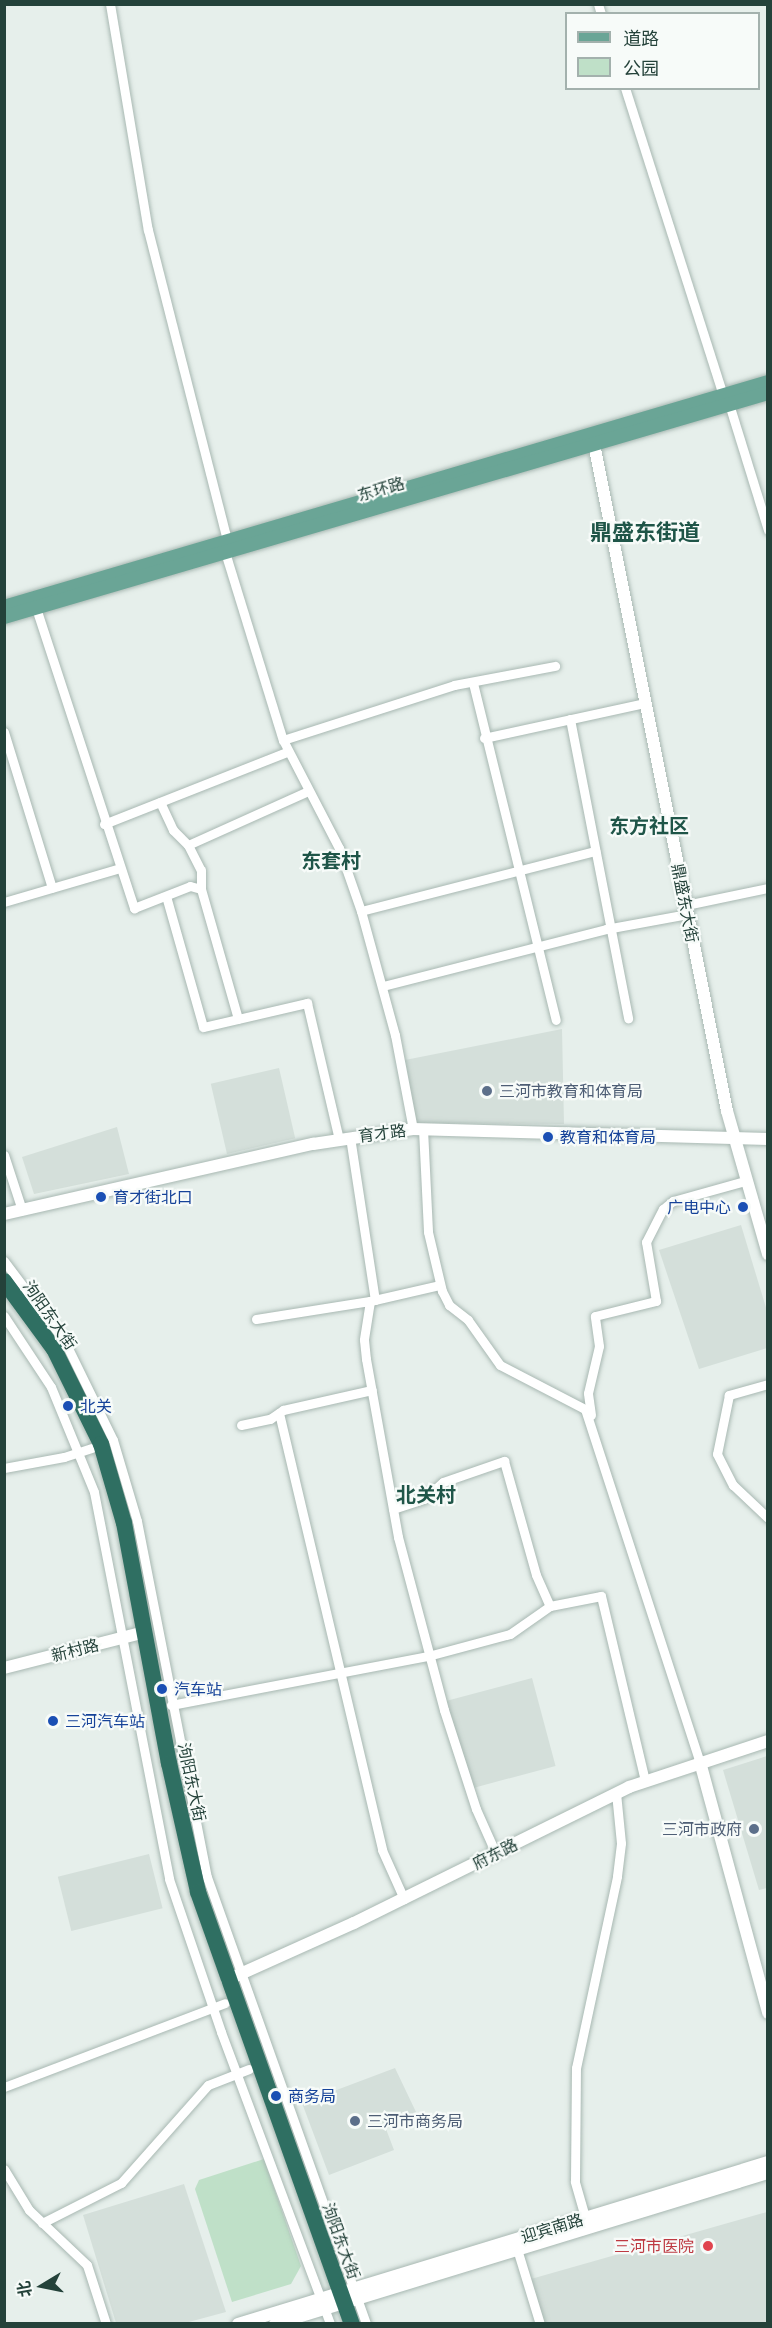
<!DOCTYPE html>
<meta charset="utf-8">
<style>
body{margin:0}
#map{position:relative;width:772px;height:2328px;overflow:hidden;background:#e6efeb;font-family:"Golos Text","Noto Sans SC",sans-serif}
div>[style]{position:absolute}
.built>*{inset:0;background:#d4dfda;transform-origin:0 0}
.green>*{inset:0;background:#bfe0c8}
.roads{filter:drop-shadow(0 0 2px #a8b8b2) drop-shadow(0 0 2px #a8b8b2)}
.street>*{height:9px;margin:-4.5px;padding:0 4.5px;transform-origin:4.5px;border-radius:4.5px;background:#fff}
.secondary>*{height:12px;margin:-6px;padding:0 6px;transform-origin:6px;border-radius:6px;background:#fff}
.primary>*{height:14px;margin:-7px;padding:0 7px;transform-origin:7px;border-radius:7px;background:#6aa596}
.highway>*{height:16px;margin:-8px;padding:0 8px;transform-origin:8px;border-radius:8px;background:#2f6f62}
.dots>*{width:16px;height:16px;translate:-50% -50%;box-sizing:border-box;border:3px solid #f7fbf9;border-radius:50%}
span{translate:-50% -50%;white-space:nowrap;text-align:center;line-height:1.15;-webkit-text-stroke:4.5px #f7fbf9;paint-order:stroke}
.street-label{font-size:16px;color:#24423a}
.service-label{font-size:16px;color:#4e5e75}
.left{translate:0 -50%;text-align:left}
.right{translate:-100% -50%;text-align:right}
.transit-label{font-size:16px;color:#164399}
.health-label{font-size:16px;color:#be3a42}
.quarter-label{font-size:20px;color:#1f5548;font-weight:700}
.district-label{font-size:22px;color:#1f5548;font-weight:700}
.frame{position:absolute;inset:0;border:6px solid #24423a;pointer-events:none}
.legend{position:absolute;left:565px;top:12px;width:195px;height:78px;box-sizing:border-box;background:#f7fbf9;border:2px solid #a3b1ad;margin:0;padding:8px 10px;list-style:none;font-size:18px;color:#24423a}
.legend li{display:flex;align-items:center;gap:12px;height:30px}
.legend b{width:30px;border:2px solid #a3b1ad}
.north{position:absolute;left:12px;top:2256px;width:60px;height:60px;-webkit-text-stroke:4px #f7fbf9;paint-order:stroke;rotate:260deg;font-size:16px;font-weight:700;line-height:24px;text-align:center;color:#24423a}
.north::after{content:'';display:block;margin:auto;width:21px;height:27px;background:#24423a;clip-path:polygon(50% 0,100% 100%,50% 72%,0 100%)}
</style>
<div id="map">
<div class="built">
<i style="clip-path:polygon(562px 1029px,564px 1124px,417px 1123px,405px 1060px)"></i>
<i style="left:279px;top:1068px;width:72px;height:70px;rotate:77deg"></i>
<i style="clip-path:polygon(117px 1127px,129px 1174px,34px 1194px,22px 1157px)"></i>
<i style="clip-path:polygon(741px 1225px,767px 1311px,767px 1348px,699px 1369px,659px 1250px)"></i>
<i style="left:532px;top:1678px;width:91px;height:89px;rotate:75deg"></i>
<i style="clip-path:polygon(767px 1756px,767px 1888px,759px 1890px,723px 1770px)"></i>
<i style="left:149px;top:1854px;width:56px;height:94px;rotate:76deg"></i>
<i style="clip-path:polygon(395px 2068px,416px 2112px,386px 2129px,394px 2150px,329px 2175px,302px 2103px)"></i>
<i style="clip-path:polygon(184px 2184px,226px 2312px,185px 2323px,116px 2323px,83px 2215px)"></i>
<i style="clip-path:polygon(767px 2212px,767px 2323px,544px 2323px,531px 2279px)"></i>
</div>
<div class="green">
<i style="clip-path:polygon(264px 2159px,301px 2266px,291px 2284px,232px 2302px,195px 2189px,199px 2180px)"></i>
</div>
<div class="roads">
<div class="street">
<i style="left:110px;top:4px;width:229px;rotate:80.5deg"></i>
<i style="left:148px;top:230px;width:325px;rotate:75.7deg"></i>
<i style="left:598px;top:4px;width:10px;rotate:73deg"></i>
<i style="left:625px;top:88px;width:322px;rotate:72.3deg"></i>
<i style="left:729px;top:404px;width:132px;rotate:72.8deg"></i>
<i style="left:225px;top:552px;width:197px;rotate:72.9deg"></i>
<i style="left:283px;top:740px;width:122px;rotate:62.6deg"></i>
<i style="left:339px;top:848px;width:67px;rotate:70.8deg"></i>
<i style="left:361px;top:911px;width:129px;rotate:74.7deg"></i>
<i style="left:395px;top:1035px;width:96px;rotate:79.2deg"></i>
<i style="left:36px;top:608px;width:316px;rotate:71.9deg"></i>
<i style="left:134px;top:908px;width:60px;rotate:-21.4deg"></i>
<i style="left:190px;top:886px;width:11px;rotate:15deg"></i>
<i style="left:201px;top:889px;width:135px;rotate:74.1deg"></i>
<i style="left:473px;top:683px;width:347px;rotate:76.2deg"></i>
<i style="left:570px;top:719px;width:305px;rotate:79deg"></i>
<i style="left:4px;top:732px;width:163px;rotate:72.9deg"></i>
<i style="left:484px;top:738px;width:165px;rotate:-12.3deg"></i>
<i style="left:283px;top:740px;width:180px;rotate:-17.8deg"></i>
<i style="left:454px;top:685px;width:103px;rotate:-10.7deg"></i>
<i style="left:160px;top:802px;width:31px;rotate:65deg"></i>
<i style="left:173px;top:830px;width:21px;rotate:45deg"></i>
<i style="left:188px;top:845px;width:28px;rotate:63deg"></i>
<i style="left:201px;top:870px;width:19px;rotate:90deg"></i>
<i style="left:104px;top:824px;width:197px;rotate:-21.5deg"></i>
<i style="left:188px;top:845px;width:132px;rotate:-24.2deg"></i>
<i style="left:166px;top:896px;width:136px;rotate:74.2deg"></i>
<i style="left:203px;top:1027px;width:107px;rotate:-13deg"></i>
<i style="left:307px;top:1003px;width:140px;rotate:76.8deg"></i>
<i style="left:4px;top:902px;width:121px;rotate:-16.3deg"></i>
<i style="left:686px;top:905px;width:84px;rotate:-11.7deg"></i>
<i style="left:361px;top:911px;width:242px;rotate:-14.4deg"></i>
<i style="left:383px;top:986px;width:230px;rotate:-14.3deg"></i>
<i style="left:606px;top:929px;width:83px;rotate:-10.4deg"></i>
<i style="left:423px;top:1129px;width:103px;rotate:87.2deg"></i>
<i style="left:428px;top:1232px;width:61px;rotate:76.7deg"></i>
<i style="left:442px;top:1291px;width:16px;rotate:63deg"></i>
<i style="left:449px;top:1305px;width:24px;rotate:38deg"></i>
<i style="left:468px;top:1320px;width:55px;rotate:54.6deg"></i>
<i style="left:500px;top:1365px;width:96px;rotate:27.4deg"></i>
<i style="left:585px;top:1409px;width:371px;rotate:72deg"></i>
<i style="left:350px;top:1137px;width:165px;rotate:81.3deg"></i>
<i style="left:4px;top:1155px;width:58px;rotate:71.9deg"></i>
<i style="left:4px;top:1261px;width:101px;rotate:53deg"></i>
<i style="left:65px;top:1342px;width:109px;rotate:63.9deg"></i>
<i style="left:113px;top:1440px;width:84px;rotate:73.5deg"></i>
<i style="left:137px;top:1521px;width:363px;rotate:78.9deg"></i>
<i style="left:207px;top:1877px;width:474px;rotate:70.4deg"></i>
<i style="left:370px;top:1301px;width:39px;rotate:99deg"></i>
<i style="left:364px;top:1340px;width:19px;rotate:84deg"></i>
<i style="left:366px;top:1359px;width:181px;rotate:79.8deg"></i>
<i style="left:398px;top:1537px;width:179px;rotate:75.1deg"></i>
<i style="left:444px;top:1710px;width:104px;rotate:72.1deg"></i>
<i style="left:476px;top:1809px;width:49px;rotate:66deg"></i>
<i style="left:4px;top:1316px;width:85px;rotate:56.5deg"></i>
<i style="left:51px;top:1387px;width:113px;rotate:67.7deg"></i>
<i style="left:94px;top:1492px;width:394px;rotate:79deg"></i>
<i style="left:169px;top:1879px;width:162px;rotate:71.2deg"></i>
<i style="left:221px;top:2032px;width:312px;rotate:69.5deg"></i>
<i style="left:256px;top:1319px;width:115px;rotate:-9deg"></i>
<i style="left:370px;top:1301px;width:72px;rotate:-12.9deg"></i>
<i style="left:768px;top:1384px;width:41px;rotate:164.2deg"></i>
<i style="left:729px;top:1395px;width:60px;rotate:101.5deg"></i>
<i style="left:717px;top:1454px;width:35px;rotate:63deg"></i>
<i style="left:733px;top:1485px;width:48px;rotate:43.3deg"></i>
<i style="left:279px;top:1413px;width:449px;rotate:76.7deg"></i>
<i style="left:382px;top:1850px;width:54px;rotate:65.8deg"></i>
<i style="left:591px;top:1415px;width:22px;rotate:-98deg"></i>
<i style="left:588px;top:1393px;width:48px;rotate:-76.8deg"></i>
<i style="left:599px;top:1346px;width:30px;rotate:-98deg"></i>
<i style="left:595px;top:1316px;width:63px;rotate:-13.8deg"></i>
<i style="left:656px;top:1301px;width:60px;rotate:-99.6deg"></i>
<i style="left:646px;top:1242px;width:37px;rotate:-63deg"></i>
<i style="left:663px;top:1209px;width:13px;rotate:-39deg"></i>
<i style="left:673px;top:1201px;width:75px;rotate:-15.5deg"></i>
<i style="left:241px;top:1425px;width:30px;rotate:-12deg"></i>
<i style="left:270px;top:1419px;width:16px;rotate:-35deg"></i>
<i style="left:283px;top:1410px;width:91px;rotate:-12.7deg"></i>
<i style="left:4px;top:1468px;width:61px;rotate:-10.4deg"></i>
<i style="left:64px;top:1457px;width:29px;rotate:-18deg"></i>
<i style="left:393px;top:1509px;width:33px;rotate:-18deg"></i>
<i style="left:424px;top:1499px;width:25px;rotate:-42deg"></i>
<i style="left:443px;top:1482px;width:65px;rotate:-19deg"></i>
<i style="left:504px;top:1461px;width:118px;rotate:74.3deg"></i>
<i style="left:536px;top:1575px;width:34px;rotate:66deg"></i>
<i style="left:171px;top:1705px;width:262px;rotate:-10.8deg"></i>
<i style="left:428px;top:1656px;width:85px;rotate:-15deg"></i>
<i style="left:510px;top:1634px;width:49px;rotate:-35deg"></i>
<i style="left:550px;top:1606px;width:52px;rotate:-11.1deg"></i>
<i style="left:601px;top:1596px;width:189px;rotate:76.6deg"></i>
<i style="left:4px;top:2087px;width:236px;rotate:-20.8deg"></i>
<i style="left:4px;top:2169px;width:48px;rotate:58.6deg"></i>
<i style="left:29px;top:2210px;width:80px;rotate:43.5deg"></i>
<i style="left:87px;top:2265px;width:62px;rotate:72.1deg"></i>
<i style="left:585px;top:2217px;width:37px;rotate:-106deg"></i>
<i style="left:575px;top:2181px;width:113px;rotate:-89.5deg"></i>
<i style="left:576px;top:2068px;width:196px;rotate:-77.9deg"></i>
<i style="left:617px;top:1876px;width:33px;rotate:-83deg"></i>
<i style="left:621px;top:1843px;width:50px;rotate:-95.7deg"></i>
<i style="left:42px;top:2223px;width:89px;rotate:-26.9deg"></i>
<i style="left:121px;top:2183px;width:131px;rotate:-48.4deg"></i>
<i style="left:208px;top:2085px;width:44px;rotate:-21.3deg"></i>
<i style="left:517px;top:2249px;width:78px;rotate:73deg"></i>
</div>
<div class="secondary">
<i style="left:594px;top:444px;width:680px;rotate:78.72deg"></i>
<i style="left:727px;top:1111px;width:149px;rotate:74deg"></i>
<i style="left:4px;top:1214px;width:317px;rotate:-12.8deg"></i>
<i style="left:313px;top:1144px;width:101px;rotate:-8.5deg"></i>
<i style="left:413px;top:1129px;width:355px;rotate:1.6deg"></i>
<i style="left:4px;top:1668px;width:146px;rotate:-14.3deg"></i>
<i style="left:700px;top:1762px;width:260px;rotate:74.8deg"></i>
<i style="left:227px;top:1980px;width:139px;rotate:-24.2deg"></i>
<i style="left:354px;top:1923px;width:307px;rotate:-26.3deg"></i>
<i style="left:629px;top:1787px;width:146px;rotate:-18.3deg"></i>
<i style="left:238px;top:2324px;width:554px;rotate:-17deg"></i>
<i style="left:275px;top:2324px;width:516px;rotate:-17.03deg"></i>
</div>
<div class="primary">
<i style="left:4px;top:607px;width:796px;rotate:-16.41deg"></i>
<i style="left:4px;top:617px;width:796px;rotate:-16.34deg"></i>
</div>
<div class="highway">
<i style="left:4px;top:1281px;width:84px;rotate:53.7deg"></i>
<i style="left:54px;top:1349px;width:106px;rotate:63.7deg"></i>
<i style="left:101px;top:1444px;width:82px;rotate:73.8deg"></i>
<i style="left:124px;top:1523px;width:244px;rotate:79.4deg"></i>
<i style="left:169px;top:1763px;width:132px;rotate:77.3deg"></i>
<i style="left:198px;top:1892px;width:459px;rotate:70.4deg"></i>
</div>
</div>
<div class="dots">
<i style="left:487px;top:1091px;background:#5c6f8a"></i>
<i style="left:548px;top:1137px;background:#1a4fb4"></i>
<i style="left:101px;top:1197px;background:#1a4fb4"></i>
<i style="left:743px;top:1207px;background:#1a4fb4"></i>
<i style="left:68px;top:1406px;background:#1a4fb4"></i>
<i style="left:162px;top:1689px;background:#1a4fb4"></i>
<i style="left:53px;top:1721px;background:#1a4fb4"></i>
<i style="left:754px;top:1829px;background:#5c6f8a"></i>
<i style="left:276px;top:2096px;background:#1a4fb4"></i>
<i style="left:355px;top:2121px;background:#5c6f8a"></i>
<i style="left:708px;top:2246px;background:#e0444e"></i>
</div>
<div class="street-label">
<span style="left:381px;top:489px;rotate:-16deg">东环路</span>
<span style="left:685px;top:903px;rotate:79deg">鼎盛东大街</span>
<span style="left:382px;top:1133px;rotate:-7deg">育才路</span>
<span style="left:50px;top:1315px;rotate:55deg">泃阳东大街</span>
<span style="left:75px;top:1650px;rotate:-14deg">新村路</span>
<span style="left:192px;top:1782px;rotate:78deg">泃阳东大街</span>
<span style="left:495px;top:1854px;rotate:-27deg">府东路</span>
<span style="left:552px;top:2228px;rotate:-17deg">迎宾南路</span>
<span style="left:341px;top:2241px;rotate:70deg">泃阳东大街</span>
</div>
<div class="service-label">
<span class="left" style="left:499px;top:1091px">三河市教育和体育局</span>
<span class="right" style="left:742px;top:1829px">三河市政府</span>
<span class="left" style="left:367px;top:2121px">三河市商务局</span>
</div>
<div class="transit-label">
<span class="left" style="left:560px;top:1137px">教育和体育局</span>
<span class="left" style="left:113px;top:1197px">育才街北口</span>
<span class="right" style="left:731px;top:1207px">广电中心</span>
<span class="left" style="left:80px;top:1406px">北关</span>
<span class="left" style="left:174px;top:1689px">汽车站</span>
<span class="left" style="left:65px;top:1721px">三河汽车站</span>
<span class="left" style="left:288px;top:2096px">商务局</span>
</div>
<div class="health-label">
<span class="right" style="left:694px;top:2246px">三河市医院</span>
</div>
<div class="quarter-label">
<span style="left:649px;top:825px">东方社区</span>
<span style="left:331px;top:860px">东套村</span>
<span style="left:426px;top:1494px">北关村</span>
</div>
<div class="district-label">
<span style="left:645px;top:532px">鼎盛东街道</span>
</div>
<div class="frame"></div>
<ul class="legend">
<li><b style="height:8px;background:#6aa596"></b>道路</li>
<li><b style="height:16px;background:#bfe0c8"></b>公园</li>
</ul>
<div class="north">北</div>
</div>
